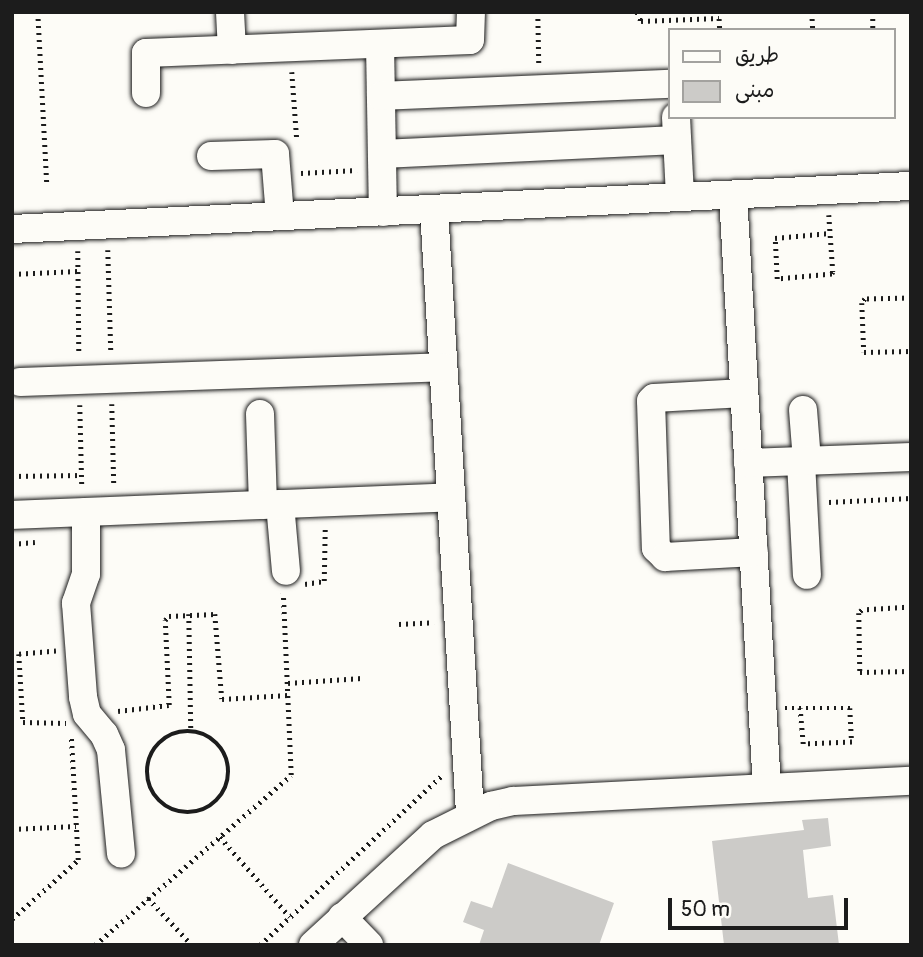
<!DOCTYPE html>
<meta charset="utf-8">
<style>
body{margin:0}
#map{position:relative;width:923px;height:957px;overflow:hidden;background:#fdfcf7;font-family:Pangolin,"Playpen Sans Arabic",sans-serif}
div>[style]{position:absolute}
.building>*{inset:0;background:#cccbc8}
.path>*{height:4.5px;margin-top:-2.25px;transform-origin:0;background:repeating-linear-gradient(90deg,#1c1c1c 0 2px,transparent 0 7px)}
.path>.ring{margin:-2.25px;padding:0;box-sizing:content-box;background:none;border:4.5px solid #1c1c1c;border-radius:50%}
.roads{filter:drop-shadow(0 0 2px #1c1c1c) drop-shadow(0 0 2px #1c1c1c)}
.minor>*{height:28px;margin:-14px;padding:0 14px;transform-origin:14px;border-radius:14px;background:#fdfcf7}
span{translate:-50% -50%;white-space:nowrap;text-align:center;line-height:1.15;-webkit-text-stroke:5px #fdfcf7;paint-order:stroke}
.frame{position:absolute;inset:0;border:14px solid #1c1c1c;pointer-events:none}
.legend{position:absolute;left:668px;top:28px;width:228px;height:91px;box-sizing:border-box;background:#fdfcf7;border:2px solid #a3a29f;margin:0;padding:9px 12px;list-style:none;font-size:21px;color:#1c1c1c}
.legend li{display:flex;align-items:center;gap:14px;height:35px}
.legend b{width:35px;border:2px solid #a3a29f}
.scale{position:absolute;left:668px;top:898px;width:180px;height:32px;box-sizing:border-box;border:4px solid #1c1c1c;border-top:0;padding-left:9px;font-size:21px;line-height:24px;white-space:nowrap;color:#1c1c1c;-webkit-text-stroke:5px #fdfcf7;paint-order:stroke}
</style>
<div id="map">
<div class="building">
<i style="clip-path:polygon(828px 818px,831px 846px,803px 850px,808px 898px,833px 895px,839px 945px,724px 945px,712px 841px,804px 830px,802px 820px)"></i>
<i style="clip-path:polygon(508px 863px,614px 903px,599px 945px,479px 945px,484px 930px,463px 922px,471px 901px,492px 908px)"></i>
</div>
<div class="path">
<i style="left:38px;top:12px;width:173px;rotate:87deg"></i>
<i style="left:538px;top:12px;width:52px;rotate:88.9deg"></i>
<i style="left:637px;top:12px;width:10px;rotate:66deg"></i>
<i style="left:641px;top:21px;width:78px;rotate:-2.2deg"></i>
<i style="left:719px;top:12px;width:18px;rotate:87deg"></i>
<i style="left:812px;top:12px;width:18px;rotate:87deg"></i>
<i style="left:873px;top:12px;width:18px;rotate:90deg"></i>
<i style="left:292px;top:72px;width:68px;rotate:85.8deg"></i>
<i style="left:301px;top:173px;width:56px;rotate:-3.1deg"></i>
<i style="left:829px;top:215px;width:57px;rotate:86deg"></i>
<i style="left:833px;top:272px;width:2px;rotate:117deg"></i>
<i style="left:832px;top:274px;width:55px;rotate:174.8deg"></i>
<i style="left:777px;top:279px;width:41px;rotate:-92.8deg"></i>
<i style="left:775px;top:238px;width:55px;rotate:-5.2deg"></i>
<i style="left:108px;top:250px;width:103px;rotate:88.3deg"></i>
<i style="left:78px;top:251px;width:104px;rotate:89.4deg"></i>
<i style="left:12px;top:274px;width:66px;rotate:-2.6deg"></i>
<i style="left:911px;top:298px;width:46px;rotate:178.8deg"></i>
<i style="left:865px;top:299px;width:5px;rotate:127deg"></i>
<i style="left:862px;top:303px;width:49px;rotate:87.7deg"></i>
<i style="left:864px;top:352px;width:47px;rotate:-1.2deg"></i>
<i style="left:112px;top:404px;width:82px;rotate:88.6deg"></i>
<i style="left:80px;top:405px;width:83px;rotate:88.6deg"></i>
<i style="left:12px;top:476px;width:70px;rotate:-0.8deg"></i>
<i style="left:829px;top:502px;width:82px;rotate:-2.8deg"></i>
<i style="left:12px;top:544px;width:23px;rotate:-5deg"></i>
<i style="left:305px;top:584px;width:19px;rotate:-9deg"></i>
<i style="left:324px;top:581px;width:54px;rotate:-88.9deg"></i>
<i style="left:911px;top:607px;width:49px;rotate:176.5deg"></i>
<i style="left:862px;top:610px;width:4px;rotate:135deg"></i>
<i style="left:859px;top:613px;width:59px;rotate:89deg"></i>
<i style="left:860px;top:672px;width:51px;rotate:-1.1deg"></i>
<i style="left:189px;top:614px;width:117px;rotate:89deg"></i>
<i style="left:399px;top:624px;width:35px;rotate:-3deg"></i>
<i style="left:56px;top:651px;width:37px;rotate:175deg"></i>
<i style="left:19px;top:654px;width:68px;rotate:86.6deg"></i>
<i style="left:23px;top:722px;width:43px;rotate:1.3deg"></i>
<i style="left:288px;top:683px;width:74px;rotate:-3.9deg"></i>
<i style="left:785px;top:708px;width:65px"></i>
<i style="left:850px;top:708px;width:34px;rotate:87deg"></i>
<i style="left:852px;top:742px;width:49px;rotate:177.7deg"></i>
<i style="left:803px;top:744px;width:36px;rotate:-95deg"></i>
<i style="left:118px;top:711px;width:51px;rotate:-6.7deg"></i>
<i style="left:169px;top:705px;width:85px;rotate:-92.7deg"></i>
<i style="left:165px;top:620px;width:6px;rotate:-45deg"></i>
<i style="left:169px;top:616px;width:46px;rotate:-2.5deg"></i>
<i style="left:215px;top:614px;width:85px;rotate:85.3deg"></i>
<i style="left:222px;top:699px;width:66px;rotate:-3.5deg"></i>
<i class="ring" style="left:147px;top:731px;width:77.5px;height:77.5px"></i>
<i style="left:12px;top:829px;width:64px;rotate:-2.7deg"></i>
<i style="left:220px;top:837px;width:106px;rotate:48.8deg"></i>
<i style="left:148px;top:898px;width:64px;rotate:46.9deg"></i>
<i style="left:12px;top:919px;width:89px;rotate:-41.8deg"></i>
<i style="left:78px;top:860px;width:124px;rotate:-93.2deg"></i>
<i style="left:95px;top:945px;width:259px;rotate:-40.9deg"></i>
<i style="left:291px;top:775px;width:182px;rotate:-92.5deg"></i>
<i style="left:260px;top:945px;width:249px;rotate:-43deg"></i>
</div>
<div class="roads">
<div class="minor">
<i style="left:230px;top:12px;width:38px;rotate:87deg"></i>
<i style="left:380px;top:44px;width:168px;rotate:89deg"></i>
<i style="left:146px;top:93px;width:40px;rotate:-90deg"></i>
<i style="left:146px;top:53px;width:324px;rotate:-2.3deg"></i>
<i style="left:470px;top:40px;width:28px;rotate:-88deg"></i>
<i style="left:381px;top:96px;width:288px;rotate:-2.4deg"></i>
<i style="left:676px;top:117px;width:80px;rotate:87.1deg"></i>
<i style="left:382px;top:154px;width:295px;rotate:-2.7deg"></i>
<i style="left:211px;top:156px;width:64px;rotate:-1.8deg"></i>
<i style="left:275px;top:154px;width:62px;rotate:85.4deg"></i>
<i style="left:733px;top:195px;width:594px;rotate:86.72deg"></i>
<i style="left:434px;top:209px;width:606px;rotate:86.59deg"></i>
<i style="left:12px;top:229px;width:900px;rotate:-2.74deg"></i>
<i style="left:20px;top:382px;width:423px;rotate:-2deg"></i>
<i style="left:744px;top:393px;width:90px;rotate:176.8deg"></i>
<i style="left:654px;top:398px;width:4px;rotate:135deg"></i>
<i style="left:651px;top:401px;width:147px;rotate:88.1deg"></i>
<i style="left:656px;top:548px;width:13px;rotate:45deg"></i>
<i style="left:665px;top:557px;width:89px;rotate:-3.2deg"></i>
<i style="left:803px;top:410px;width:51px;rotate:85.5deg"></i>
<i style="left:260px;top:414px;width:91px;rotate:88.1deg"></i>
<i style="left:801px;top:462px;width:113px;rotate:87deg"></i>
<i style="left:748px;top:463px;width:163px;rotate:-2.1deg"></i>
<i style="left:280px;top:504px;width:67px;rotate:84.9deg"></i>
<i style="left:86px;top:512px;width:62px;rotate:90deg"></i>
<i style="left:86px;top:574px;width:31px;rotate:109deg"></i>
<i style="left:76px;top:603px;width:94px;rotate:85.7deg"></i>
<i style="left:83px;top:697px;width:17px;rotate:77deg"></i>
<i style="left:87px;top:714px;width:26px;rotate:50deg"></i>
<i style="left:104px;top:734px;width:17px;rotate:66deg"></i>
<i style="left:111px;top:750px;width:104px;rotate:84.5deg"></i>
<i style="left:12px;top:515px;width:439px;rotate:-2.3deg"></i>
<i style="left:342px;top:917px;width:39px;rotate:46deg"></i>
<i style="left:313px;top:945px;width:163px;rotate:-42.5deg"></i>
<i style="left:433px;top:835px;width:65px;rotate:-26.6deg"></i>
<i style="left:491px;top:806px;width:23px;rotate:-13deg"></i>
<i style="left:513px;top:801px;width:399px;rotate:-2.9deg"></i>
</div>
</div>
<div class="frame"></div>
<ul class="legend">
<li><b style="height:9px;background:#fdfcf7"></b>طريق</li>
<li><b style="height:19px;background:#cccbc8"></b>مبنى</li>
</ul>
<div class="scale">50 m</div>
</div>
